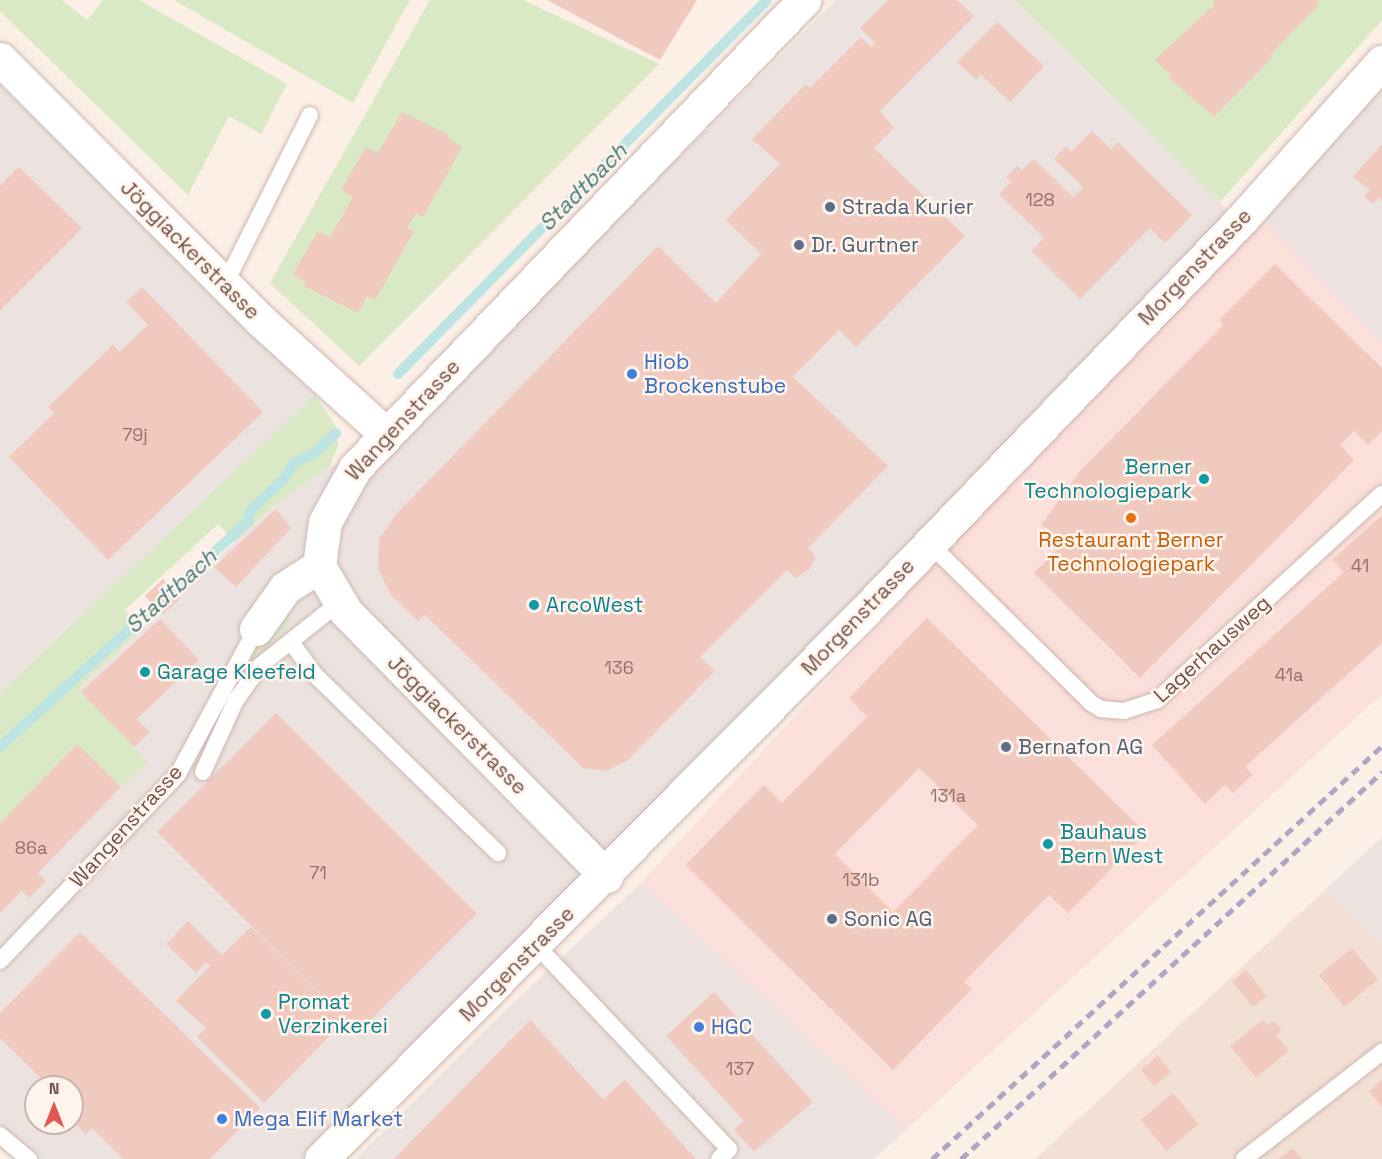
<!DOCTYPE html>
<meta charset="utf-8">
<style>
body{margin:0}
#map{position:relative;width:1382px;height:1159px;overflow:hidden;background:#fbefe6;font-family:"Space Grotesk",sans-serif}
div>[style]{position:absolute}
.residential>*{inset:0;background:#f3e0d5}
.commercial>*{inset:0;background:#fbdfda}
.industrial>*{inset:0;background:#ece3e0}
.green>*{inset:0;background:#d9e8c5}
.stream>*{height:10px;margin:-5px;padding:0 5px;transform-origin:5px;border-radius:5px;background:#bbe4e3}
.building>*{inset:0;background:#f0cabf;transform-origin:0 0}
.roads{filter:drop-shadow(0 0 2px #cfb8b0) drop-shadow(0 0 2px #cfb8b0)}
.service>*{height:16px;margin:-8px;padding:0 8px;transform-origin:8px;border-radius:8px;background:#fff}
.minor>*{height:33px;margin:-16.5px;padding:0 16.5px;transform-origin:16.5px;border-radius:16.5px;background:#fff}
.rail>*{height:4.5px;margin-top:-2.25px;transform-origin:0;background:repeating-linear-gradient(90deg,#b0a5c5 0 9px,transparent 0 15px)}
.dots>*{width:16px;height:16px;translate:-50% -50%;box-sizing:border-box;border:3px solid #fef4ec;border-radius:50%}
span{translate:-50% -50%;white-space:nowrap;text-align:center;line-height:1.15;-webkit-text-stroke:5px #fef4ec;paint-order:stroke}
.number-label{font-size:18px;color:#937169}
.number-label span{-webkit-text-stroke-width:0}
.service-label{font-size:21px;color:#4e5e75}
.left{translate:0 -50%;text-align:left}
.street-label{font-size:21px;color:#74534c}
.shop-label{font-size:21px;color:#366cbe}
.culture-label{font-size:21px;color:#0d838f}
.right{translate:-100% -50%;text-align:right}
.food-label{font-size:21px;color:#c56008}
.water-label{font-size:22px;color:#407878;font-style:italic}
.north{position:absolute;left:24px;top:1075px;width:60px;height:60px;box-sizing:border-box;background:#fef4ec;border:2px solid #c7b4ac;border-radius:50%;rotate:0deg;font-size:16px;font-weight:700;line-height:24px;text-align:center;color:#74534c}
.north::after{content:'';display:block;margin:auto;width:21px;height:27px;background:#e05851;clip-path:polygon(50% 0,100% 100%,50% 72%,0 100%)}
</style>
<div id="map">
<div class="residential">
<i style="clip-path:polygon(1326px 889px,1382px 943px,1382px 1159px,1035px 1159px)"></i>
</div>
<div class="commercial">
<i style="clip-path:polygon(1257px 213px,1382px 341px,1382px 694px,906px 1130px,641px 883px)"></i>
</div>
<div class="industrial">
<i style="clip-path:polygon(evenodd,836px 0,1015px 0,1233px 215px,314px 1159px,38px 1159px,0 1128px,0 763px,272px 507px,330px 466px,379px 457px,836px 0,36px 1087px,72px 1087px,72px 1123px,36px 1123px,36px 1087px)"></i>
<i style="clip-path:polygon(1382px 78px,1382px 341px,1257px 213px)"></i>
<i style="clip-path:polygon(0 86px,315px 395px,0 693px)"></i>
<i style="clip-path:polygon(1382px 837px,1382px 943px,1326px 889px)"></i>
<i style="clip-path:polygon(641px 883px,906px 1130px,874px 1159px,356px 1159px,490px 1025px)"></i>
</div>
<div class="green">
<i style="clip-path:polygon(0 0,62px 0,87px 20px,103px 0,139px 0,287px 84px,261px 134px,229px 116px,188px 195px,0 11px)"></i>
<i style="clip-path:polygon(174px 0,410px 0,353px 103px)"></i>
<i style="clip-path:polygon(430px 0,523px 0,659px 64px,359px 366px,270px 283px)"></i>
<i style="clip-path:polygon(1015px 0,1382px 0,1382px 20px,1220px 202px)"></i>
<i style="clip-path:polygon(315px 395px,335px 425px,338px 445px,330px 466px,272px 507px,235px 542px,218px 524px,125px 610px,142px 629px,78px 689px,148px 762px,121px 787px,76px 744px,0 823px,0 693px)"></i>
<i style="clip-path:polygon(287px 616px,289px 624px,250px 665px,246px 662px,251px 647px,277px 620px)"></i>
</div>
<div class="stream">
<i style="left:398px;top:374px;width:525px;rotate:-45.39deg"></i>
<i style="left:0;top:747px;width:336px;rotate:-42.3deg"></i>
<i style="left:248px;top:521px;width:10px;rotate:-79deg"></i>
<i style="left:250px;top:511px;width:47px;rotate:-43.3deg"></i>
<i style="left:284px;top:479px;width:17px;rotate:-59deg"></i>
<i style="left:293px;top:464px;width:27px;rotate:-28deg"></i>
<i style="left:317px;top:451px;width:26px;rotate:-43deg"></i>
</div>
<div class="building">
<i style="clip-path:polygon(547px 0,697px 0,660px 60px)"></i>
<i style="clip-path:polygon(888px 0,957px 0,974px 16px,880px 111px,894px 128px,874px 148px,965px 236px,856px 347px,839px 330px,793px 377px,888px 466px,808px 548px,816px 557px,809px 570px,795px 578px,787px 570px,700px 657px,715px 671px,628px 760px,606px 771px,583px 768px,425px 615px,418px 621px,391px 595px,378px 569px,379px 539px,397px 513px,658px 246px,716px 303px,761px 254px,726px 220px,780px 164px,752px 139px,806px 84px,810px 88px,861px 37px,871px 47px,875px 43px,860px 28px)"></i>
<i style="clip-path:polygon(1214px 0,1318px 0,1318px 6px,1271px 54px,1272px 58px,1214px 117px,1168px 77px,1171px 75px,1155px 60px,1214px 5px)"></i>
<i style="clip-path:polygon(997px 22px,1044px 66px,1010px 102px,981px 75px,976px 80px,957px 62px)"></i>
<i style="clip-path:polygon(402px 112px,449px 135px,447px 138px,462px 147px,423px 217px,416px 213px,407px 228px,414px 231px,375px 300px,367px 296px,358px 313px,304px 286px,306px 282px,293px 274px,318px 231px,330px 237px,353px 197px,341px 190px,366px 147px,378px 153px)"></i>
<i style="clip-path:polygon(1092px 131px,1111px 149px,1118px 142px,1192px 215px,1165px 243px,1150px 228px,1080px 299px,1031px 251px,1044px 238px,999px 194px,1011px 182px,1006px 177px,1017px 166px,1022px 170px,1034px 159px,1073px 197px,1083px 187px,1054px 159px,1066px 146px,1071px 152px)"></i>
<i style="clip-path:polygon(1382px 144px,1382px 201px,1379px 198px,1373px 204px,1364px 197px,1370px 190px,1353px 177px)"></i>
<i style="clip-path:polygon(19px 167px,82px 228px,0 310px,0 186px)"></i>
<i style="clip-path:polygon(1275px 264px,1382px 368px,1382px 431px,1368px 445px,1354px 431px,1340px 445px,1354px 460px,1140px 678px,1034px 573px,1067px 540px,1041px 525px,1081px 470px,1223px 325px,1219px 320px)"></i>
<i style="clip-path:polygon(142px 287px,263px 412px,108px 560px,9px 457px,54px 413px,48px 407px,113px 345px,119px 352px,148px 325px,126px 302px)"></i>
<i style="clip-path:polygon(276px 509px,291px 528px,236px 587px,214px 567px)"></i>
<i style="clip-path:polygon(1382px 515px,1382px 643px,1245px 767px,1253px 775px,1233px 793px,1225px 785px,1205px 804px,1152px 745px,1344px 572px,1332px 560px)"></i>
<i style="left:163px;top:579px;width:26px;height:25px;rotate:47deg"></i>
<i style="clip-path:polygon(evenodd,927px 618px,1146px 833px,1068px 913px,1049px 895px,964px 982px,972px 989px,893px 1070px,685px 865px,764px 785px,782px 803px,867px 717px,849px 698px,927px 618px,919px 768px,978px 825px,893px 912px,835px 854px,919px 768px)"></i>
<i style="clip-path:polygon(160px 619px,199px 660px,137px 719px,150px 732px,134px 747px,81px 692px)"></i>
<i style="left:276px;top:713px;width:284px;height:168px;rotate:45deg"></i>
<i style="clip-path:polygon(77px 744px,121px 787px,38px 873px,46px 881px,29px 898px,22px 891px,0 913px,0 823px)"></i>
<i style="clip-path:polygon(188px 921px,222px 955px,251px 927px,345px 1020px,264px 1103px,197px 1037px,206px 1028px,176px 1001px,210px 966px,206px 962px,196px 973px,166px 944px)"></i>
<i style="clip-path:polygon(80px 932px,260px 1108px,210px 1159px,123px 1159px,92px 1128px,86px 1134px,72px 1120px,72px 1087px,50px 1087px,0 1038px,0 1013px)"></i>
<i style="left:1352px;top:948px;width:41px;height:43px;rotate:51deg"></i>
<i style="left:1246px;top:970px;width:33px;height:18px;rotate:51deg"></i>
<i style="clip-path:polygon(714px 992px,813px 1102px,754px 1152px,734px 1130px,744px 1121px,666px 1036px)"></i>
<i style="clip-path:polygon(530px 1020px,603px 1099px,625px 1080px,696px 1159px,394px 1159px)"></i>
<i style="clip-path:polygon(1263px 1020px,1268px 1025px,1274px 1021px,1282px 1030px,1276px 1035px,1289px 1051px,1256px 1078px,1230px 1046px)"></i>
<i style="left:1158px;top:1056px;width:21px;height:22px;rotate:51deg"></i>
<i style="clip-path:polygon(1382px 1080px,1382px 1107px,1369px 1091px)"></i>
<i style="left:1173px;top:1093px;width:40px;height:42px;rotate:50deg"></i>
<i style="clip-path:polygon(1293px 1148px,1302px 1159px,1278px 1159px)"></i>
</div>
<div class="roads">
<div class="service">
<i style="left:225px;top:284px;width:189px;rotate:-63.3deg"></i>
<i style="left:929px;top:543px;width:228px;rotate:44.6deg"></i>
<i style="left:1091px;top:703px;width:12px;rotate:31deg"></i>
<i style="left:1101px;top:709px;width:23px;rotate:5deg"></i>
<i style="left:1124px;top:711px;width:35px;rotate:-18deg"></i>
<i style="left:1157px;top:700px;width:305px;rotate:-42.5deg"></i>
<i style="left:291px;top:642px;width:39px;rotate:54deg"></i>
<i style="left:314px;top:674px;width:257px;rotate:44.2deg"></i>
<i style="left:203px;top:772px;width:79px;rotate:-65.4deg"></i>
<i style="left:236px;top:700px;width:43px;rotate:-54.5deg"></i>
<i style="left:261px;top:665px;width:101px;rotate:-38.6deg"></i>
<i style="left:536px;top:945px;width:281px;rotate:46.6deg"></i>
<i style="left:729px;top:1149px;width:14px;rotate:135deg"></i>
<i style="left:0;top:961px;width:258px;rotate:-46.4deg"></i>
<i style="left:178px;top:774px;width:165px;rotate:-61.7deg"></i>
<i style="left:0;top:1135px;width:38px;rotate:40deg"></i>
<i style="left:1244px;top:1159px;width:175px;rotate:-37.8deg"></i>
</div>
<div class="minor">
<i style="left:0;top:59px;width:367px;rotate:45.1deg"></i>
<i style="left:259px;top:319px;width:171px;rotate:42.2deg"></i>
<i style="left:319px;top:566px;width:44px;rotate:-82.2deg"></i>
<i style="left:325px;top:522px;width:62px;rotate:-60.9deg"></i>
<i style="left:355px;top:468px;width:649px;rotate:-46.19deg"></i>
<i style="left:319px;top:566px;width:53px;rotate:59.6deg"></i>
<i style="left:346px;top:612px;width:371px;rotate:45.4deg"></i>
<i style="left:256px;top:629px;width:50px;rotate:-54.7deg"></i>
<i style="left:285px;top:588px;width:40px;rotate:-32.9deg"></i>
<i style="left:321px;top:1159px;width:764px;rotate:-45.21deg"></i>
<i style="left:859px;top:617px;width:551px;rotate:-46.1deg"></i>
<i style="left:1241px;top:220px;width:212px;rotate:-48.3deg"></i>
</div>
</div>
<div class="rail">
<i style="left:932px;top:1159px;width:611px;rotate:-42.55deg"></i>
<i style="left:961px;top:1159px;width:572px;rotate:-42.59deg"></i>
</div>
<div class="dots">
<i style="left:830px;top:207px;background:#5c6f8a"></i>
<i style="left:799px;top:245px;background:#5c6f8a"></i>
<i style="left:632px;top:374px;background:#3f7fe0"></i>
<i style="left:1204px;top:479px;background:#0f9aa8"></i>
<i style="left:1131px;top:518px;background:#e8710a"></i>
<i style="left:534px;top:605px;background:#0f9aa8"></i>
<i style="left:145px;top:672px;background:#0f9aa8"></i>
<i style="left:1006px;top:747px;background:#5c6f8a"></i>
<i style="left:1048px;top:844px;background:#0f9aa8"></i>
<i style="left:832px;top:919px;background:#5c6f8a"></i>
<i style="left:266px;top:1014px;background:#0f9aa8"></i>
<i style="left:699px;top:1027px;background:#3f7fe0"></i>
<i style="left:222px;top:1119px;background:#3f7fe0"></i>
</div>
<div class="number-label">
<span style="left:1040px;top:200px">128</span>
<span style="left:135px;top:435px">79j</span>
<span style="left:1360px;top:566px">41</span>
<span style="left:619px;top:668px">136</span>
<span style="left:1289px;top:675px">41a</span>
<span style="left:948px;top:796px">131a</span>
<span style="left:31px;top:848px">86a</span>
<span style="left:318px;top:873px">71</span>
<span style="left:861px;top:880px">131b</span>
<span style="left:740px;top:1069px">137</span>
</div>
<div class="service-label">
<span class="left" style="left:842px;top:207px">Strada Kurier</span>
<span class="left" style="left:811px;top:245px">Dr. Gurtner</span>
<span class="left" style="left:1018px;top:747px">Bernafon AG</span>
<span class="left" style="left:844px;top:919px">Sonic AG</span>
</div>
<div class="street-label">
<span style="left:190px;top:250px;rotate:45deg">Jöggiackerstrasse</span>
<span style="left:1195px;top:267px;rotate:-46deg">Morgenstrasse</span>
<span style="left:403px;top:420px;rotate:-47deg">Wangenstrasse</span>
<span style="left:858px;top:617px;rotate:-46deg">Morgenstrasse</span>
<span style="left:1212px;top:649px;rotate:-42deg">Lagerhausweg</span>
<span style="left:457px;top:725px;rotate:45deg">Jöggiackerstrasse</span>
<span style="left:126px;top:826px;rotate:-48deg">Wangenstrasse</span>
<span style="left:517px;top:964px;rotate:-45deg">Morgenstrasse</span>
</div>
<div class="shop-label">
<span class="left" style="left:644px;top:374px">Hiob<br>Brockenstube</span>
<span class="left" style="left:711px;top:1027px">HGC</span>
<span class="left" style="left:234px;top:1119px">Mega Elif Market</span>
</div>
<div class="culture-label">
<span class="right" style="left:1192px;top:479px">Berner<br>Technologiepark</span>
<span class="left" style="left:546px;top:605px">ArcoWest</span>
<span class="left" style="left:157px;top:672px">Garage Kleefeld</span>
<span class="left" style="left:1060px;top:844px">Bauhaus<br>Bern West</span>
<span class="left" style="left:278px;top:1014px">Promat<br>Verzinkerei</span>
</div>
<div class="food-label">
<span style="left:1131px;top:552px">Restaurant Berner<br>Technologiepark</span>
</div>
<div class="water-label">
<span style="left:583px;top:187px;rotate:-45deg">Stadtbach</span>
<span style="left:171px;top:591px;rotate:-42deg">Stadtbach</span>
</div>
<div class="north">N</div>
</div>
